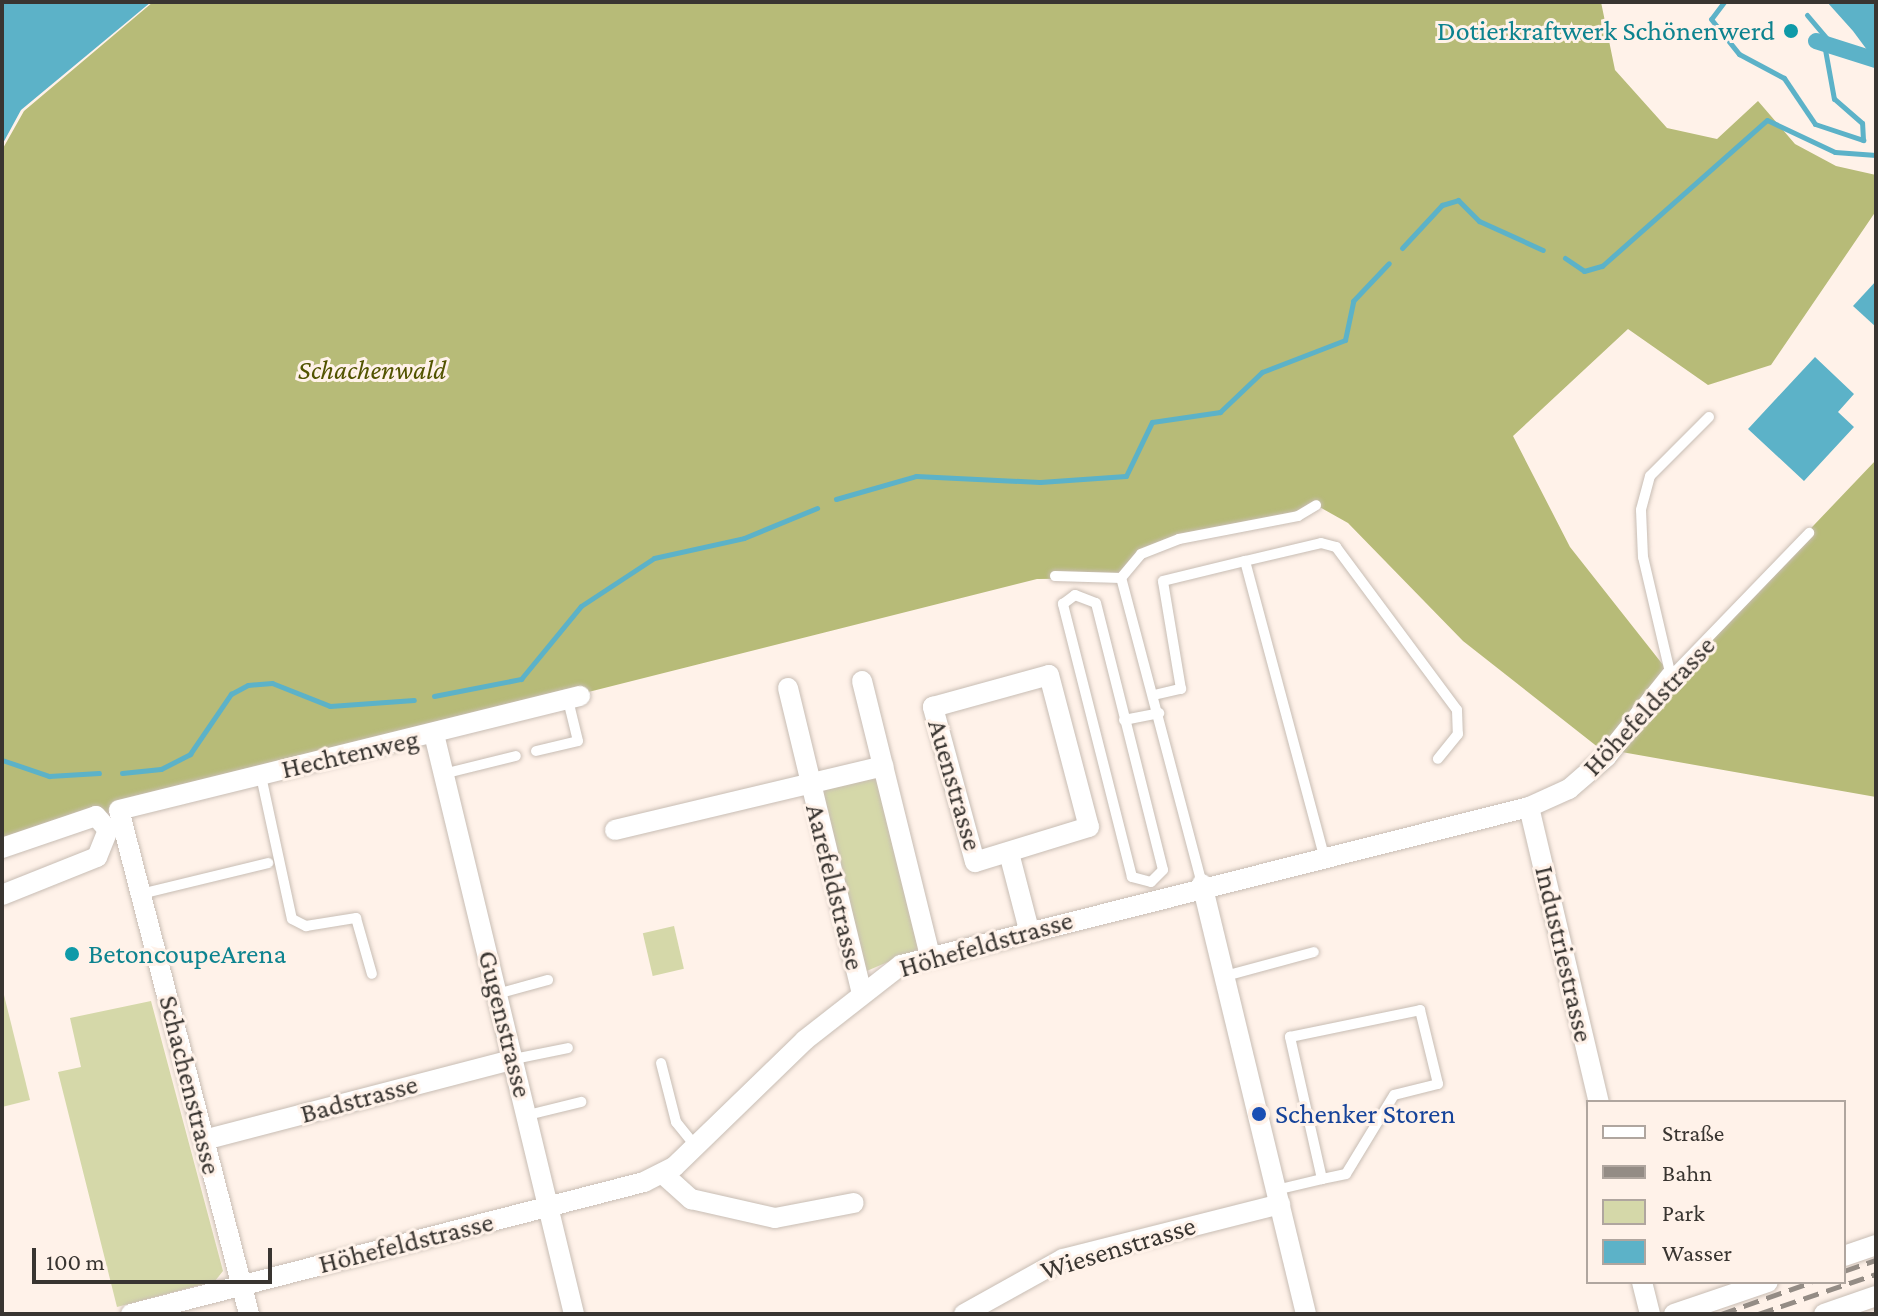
<!DOCTYPE html>
<meta charset="utf-8">
<style>
body{margin:0}
#map{position:relative;width:1878px;height:1316px;overflow:hidden;background:#fff2e9;font-family:"Crimson Pro",serif}
div>[style]{position:absolute}
.green>*{inset:0;background:#d5d8a9;transform-origin:0 0}
.forest>*{inset:0;background:#b7bb78}
.water>*{inset:0;background:#5cb2c8}
.stream>*{height:5px;margin:-2.5px;padding:0 2.5px;transform-origin:2.5px;border-radius:2.5px;background:#5cb2c8}
.canal>*{height:16px;margin:-8px;padding:0 8px;transform-origin:8px;border-radius:8px;background:#5cb2c8}
.roads{filter:drop-shadow(0 0 2px #c8bdb4) drop-shadow(0 0 2px #c8bdb4)}
.service>*{height:10px;margin:-5px;padding:0 5px;transform-origin:5px;border-radius:5px;background:#fff}
.minor>*{height:20px;margin:-10px;padding:0 10px;transform-origin:10px;border-radius:10px;background:#fff}
.rail>*{height:5px;margin-top:-2.5px;transform-origin:0;background:repeating-linear-gradient(90deg,#948c85 0 16px,transparent 0 24px)}
.dots>*{width:22px;height:22px;translate:-50% -50%;box-sizing:border-box;border:4px solid #fff2e9;border-radius:50%}
span{translate:-50% -50%;white-space:nowrap;text-align:center;line-height:1.15;-webkit-text-stroke:6px #fff2e9;paint-order:stroke}
.culture-label{font-size:28px;color:#0d838f}
.right{translate:-100% -50%;text-align:right}
.left{translate:0 -50%;text-align:left}
.park-label{font-size:28px;color:#525400;font-style:italic}
.street-label{font-size:28px;color:#393531}
.transit-label{font-size:28px;color:#164399}
.frame{position:absolute;inset:0;border:4px solid #393531;pointer-events:none}
.legend{position:absolute;left:1586px;top:1100px;width:260px;height:184px;box-sizing:border-box;background:#fff2e9;border:2px solid #b0a69f;margin:0;padding:10px 14px;list-style:none;font-size:24px;color:#393531}
.legend li{display:flex;align-items:center;gap:16px;height:40px}
.legend b{width:40px;border:2px solid #b0a69f}
.scale{position:absolute;left:32px;top:1248px;width:240px;height:36px;box-sizing:border-box;border:4px solid #393531;border-top:0;padding-left:10px;font-size:24px;line-height:28px;white-space:nowrap;color:#393531;-webkit-text-stroke:6px #fff2e9;paint-order:stroke}
</style>
<div id="map">
<div class="green">
<i style="clip-path:polygon(875px 774px,923px 947px,862px 973px,817px 787px)"></i>
<i style="left:674px;top:926px;width:44px;height:32px;rotate:77deg"></i>
<i style="clip-path:polygon(2px 987px,30px 1100px,2px 1107px)"></i>
<i style="clip-path:polygon(151px 1001px,223px 1271px,215px 1281px,117px 1307px,58px 1072px,81px 1067px,70px 1018px)"></i>
</div>
<div class="forest">
<i style="clip-path:polygon(153px 2px,1601px 2px,1615px 70px,1667px 128px,1717px 139px,1758px 101px,1795px 144px,1836px 166px,1876px 175px,1876px 211px,1771px 365px,1708px 385px,1628px 329px,1513px 436px,1570px 547px,1671px 675px,1876px 460px,1876px 797px,1599px 748px,1463px 641px,1348px 523px,1316px 505px,1298px 516px,1179px 539px,1141px 554px,1121px 578px,1037px 579px,96px 816px,2px 848px,2px 150px,24px 111px)"></i>
</div>
<div class="water">
<i style="clip-path:polygon(2px 2px,151px 2px,21px 110px,2px 145px)"></i>
<i style="clip-path:polygon(1827px 2px,1876px 2px,1876px 62px,1853px 31px)"></i>
<i style="clip-path:polygon(1876px 281px,1876px 327px,1853px 306px)"></i>
<i style="clip-path:polygon(1815px 357px,1854px 394px,1838px 412px,1854px 427px,1804px 481px,1748px 429px)"></i>
</div>
<div class="stream">
<i style="left:1724px;top:2px;width:21px;rotate:127deg"></i>
<i style="left:1711px;top:19px;width:45px;rotate:51.3deg"></i>
<i style="left:1739px;top:54px;width:51px;rotate:28.1deg"></i>
<i style="left:1784px;top:78px;width:55px;rotate:56deg"></i>
<i style="left:1815px;top:124px;width:51px;rotate:18.4deg"></i>
<i style="left:1863px;top:140px;width:17px;rotate:-93deg"></i>
<i style="left:1862px;top:123px;width:37px;rotate:-139deg"></i>
<i style="left:1834px;top:99px;width:56px;rotate:-100.3deg"></i>
<i style="left:1807px;top:15px;width:42px;rotate:49.8deg"></i>
<i style="left:1402px;top:248px;width:59px;rotate:-47.1deg"></i>
<i style="left:1442px;top:205px;width:17px;rotate:-17deg"></i>
<i style="left:1458px;top:200px;width:30px;rotate:45deg"></i>
<i style="left:1479px;top:221px;width:70px;rotate:24.4deg"></i>
<i style="left:1565px;top:258px;width:23px;rotate:34deg"></i>
<i style="left:1584px;top:271px;width:19px;rotate:-16deg"></i>
<i style="left:1602px;top:266px;width:220px;rotate:-41.5deg"></i>
<i style="left:1767px;top:120px;width:75px;rotate:25.2deg"></i>
<i style="left:1835px;top:152px;width:41px;rotate:4.2deg"></i>
<i style="left:836px;top:499px;width:83px;rotate:-16deg"></i>
<i style="left:916px;top:476px;width:124px;rotate:2.8deg"></i>
<i style="left:1040px;top:482px;width:86px;rotate:-4deg"></i>
<i style="left:1126px;top:476px;width:60px;rotate:-64.3deg"></i>
<i style="left:1152px;top:422px;width:69px;rotate:-8.4deg"></i>
<i style="left:1220px;top:412px;width:58px;rotate:-43.6deg"></i>
<i style="left:1262px;top:372px;width:89px;rotate:-21.1deg"></i>
<i style="left:1345px;top:340px;width:40px;rotate:-78deg"></i>
<i style="left:1353px;top:301px;width:52px;rotate:-46.5deg"></i>
<i style="left:434px;top:696px;width:89px;rotate:-11.1deg"></i>
<i style="left:521px;top:679px;width:94px;rotate:-50.6deg"></i>
<i style="left:581px;top:606px;width:87px;rotate:-33.3deg"></i>
<i style="left:654px;top:558px;width:92px;rotate:-12.5deg"></i>
<i style="left:744px;top:538px;width:79px;rotate:-22.3deg"></i>
<i style="left:2px;top:760px;width:50px;rotate:18.8deg"></i>
<i style="left:49px;top:776px;width:50px;rotate:-3.4deg"></i>
<i style="left:122px;top:773px;width:39px;rotate:-6deg"></i>
<i style="left:161px;top:769px;width:33px;rotate:-27deg"></i>
<i style="left:190px;top:754px;width:73px;rotate:-55.7deg"></i>
<i style="left:231px;top:694px;width:19px;rotate:-28deg"></i>
<i style="left:248px;top:685px;width:24px;rotate:-5deg"></i>
<i style="left:272px;top:683px;width:62px;rotate:21.6deg"></i>
<i style="left:330px;top:706px;width:84px;rotate:-4.1deg"></i>
</div>
<div class="canal">
<i style="left:1816px;top:41px;width:63px;rotate:17.6deg"></i>
</div>
<div class="roads">
<div class="service">
<i style="left:1709px;top:417px;width:83px;rotate:135deg"></i>
<i style="left:1650px;top:476px;width:35px;rotate:105deg"></i>
<i style="left:1641px;top:510px;width:47px;rotate:87.6deg"></i>
<i style="left:1643px;top:557px;width:122px;rotate:76.8deg"></i>
<i style="left:1671px;top:676px;width:199px;rotate:-46deg"></i>
<i style="left:1245px;top:561px;width:78px;rotate:-13.3deg"></i>
<i style="left:1321px;top:543px;width:16px;rotate:15deg"></i>
<i style="left:1336px;top:547px;width:203px;rotate:53.4deg"></i>
<i style="left:1457px;top:710px;width:24px;rotate:88deg"></i>
<i style="left:1458px;top:734px;width:32px;rotate:129deg"></i>
<i style="left:1055px;top:576px;width:66px;rotate:1.7deg"></i>
<i style="left:1075px;top:595px;width:22px;rotate:21deg"></i>
<i style="left:1096px;top:603px;width:275px;rotate:75.9deg"></i>
<i style="left:1163px;top:870px;width:17px;rotate:135deg"></i>
<i style="left:1151px;top:882px;width:20px;rotate:-165deg"></i>
<i style="left:1132px;top:877px;width:282px;rotate:-104.2deg"></i>
<i style="left:1063px;top:604px;width:15px;rotate:-37deg"></i>
<i style="left:1154px;top:695px;width:28px;rotate:-13deg"></i>
<i style="left:1181px;top:689px;width:109px;rotate:-99.5deg"></i>
<i style="left:1163px;top:581px;width:84px;rotate:-13.7deg"></i>
<i style="left:1245px;top:561px;width:304px;rotate:75deg"></i>
<i style="left:1124px;top:720px;width:36px;rotate:-11deg"></i>
<i style="left:536px;top:751px;width:43px;rotate:-13.4deg"></i>
<i style="left:578px;top:741px;width:42px;rotate:-103.7deg"></i>
<i style="left:443px;top:774px;width:75px;rotate:-13.9deg"></i>
<i style="left:261px;top:776px;width:146px;rotate:77.8deg"></i>
<i style="left:292px;top:919px;width:16px;rotate:27deg"></i>
<i style="left:306px;top:926px;width:51px;rotate:-9.1deg"></i>
<i style="left:356px;top:918px;width:58px;rotate:74.1deg"></i>
<i style="left:1202px;top:884px;width:317px;rotate:-104.8deg"></i>
<i style="left:1121px;top:578px;width:31px;rotate:-50deg"></i>
<i style="left:1141px;top:554px;width:41px;rotate:-21.5deg"></i>
<i style="left:1179px;top:539px;width:121px;rotate:-10.9deg"></i>
<i style="left:1298px;top:516px;width:21px;rotate:-31deg"></i>
<i style="left:141px;top:894px;width:131px;rotate:-13.7deg"></i>
<i style="left:1225px;top:976px;width:92px;rotate:-15.1deg"></i>
<i style="left:497px;top:994px;width:53px;rotate:-15.4deg"></i>
<i style="left:514px;top:1059px;width:55px;rotate:-11.5deg"></i>
<i style="left:661px;top:1063px;width:61px;rotate:75.7deg"></i>
<i style="left:676px;top:1122px;width:32px;rotate:51deg"></i>
<i style="left:528px;top:1115px;width:55px;rotate:-13.8deg"></i>
<i style="left:1276px;top:1190px;width:47px;rotate:-13.4deg"></i>
<i style="left:1322px;top:1179px;width:146px;rotate:-102.7deg"></i>
<i style="left:1290px;top:1037px;width:133px;rotate:-11.7deg"></i>
<i style="left:1420px;top:1010px;width:76px;rotate:76.3deg"></i>
<i style="left:1438px;top:1084px;width:45px;rotate:166deg"></i>
<i style="left:1394px;top:1095px;width:92px;rotate:121.3deg"></i>
<i style="left:1346px;top:1174px;width:25px;rotate:168deg"></i>
</div>
<div class="minor">
<i style="left:1049px;top:675px;width:157px;rotate:75.3deg"></i>
<i style="left:1089px;top:827px;width:119px;rotate:162.9deg"></i>
<i style="left:975px;top:862px;width:161px;rotate:-105.2deg"></i>
<i style="left:933px;top:707px;width:120px;rotate:-15.4deg"></i>
<i style="left:862px;top:681px;width:282px;rotate:76.1deg"></i>
<i style="left:788px;top:688px;width:311px;rotate:76.4deg"></i>
<i style="left:434px;top:734px;width:597px;rotate:76.43deg"></i>
<i style="left:1529px;top:807px;width:303px;rotate:76.7deg"></i>
<i style="left:615px;top:830px;width:276px;rotate:-13.4deg"></i>
<i style="left:2px;top:848px;width:99px;rotate:-18.8deg"></i>
<i style="left:96px;top:816px;width:18px;rotate:49deg"></i>
<i style="left:108px;top:830px;width:29px;rotate:112deg"></i>
<i style="left:97px;top:857px;width:102px;rotate:158.2deg"></i>
<i style="left:1009px;top:853px;width:80px;rotate:75.4deg"></i>
<i style="left:1202px;top:884px;width:442px;rotate:76.4deg"></i>
<i style="left:204px;top:1140px;width:320px;rotate:-14.6deg"></i>
<i style="left:663px;top:1174px;width:38px;rotate:42deg"></i>
<i style="left:691px;top:1199px;width:86px;rotate:12.7deg"></i>
<i style="left:775px;top:1218px;width:80px;rotate:-10.8deg"></i>
<i style="left:1844px;top:1256px;width:34px;rotate:-19deg"></i>
<i style="left:1642px;top:1282px;width:33px;rotate:76deg"></i>
<i style="left:131px;top:1314px;width:530px;rotate:-14.43deg"></i>
<i style="left:644px;top:1182px;width:34px;rotate:-27deg"></i>
<i style="left:674px;top:1167px;width:182px;rotate:-44.1deg"></i>
<i style="left:805px;top:1040px;width:122px;rotate:-38deg"></i>
<i style="left:901px;top:965px;width:648px;rotate:-14.12deg"></i>
<i style="left:1529px;top:807px;width:44px;rotate:-24.2deg"></i>
<i style="left:1569px;top:789px;width:49px;rotate:-40.9deg"></i>
<i style="left:1606px;top:757px;width:104px;rotate:-51.3deg"></i>
<i style="left:249px;top:1314px;width:520px;rotate:-104.46deg"></i>
<i style="left:119px;top:810px;width:475px;rotate:-13.9deg"></i>
<i style="left:964px;top:1314px;width:113px;rotate:-29.1deg"></i>
<i style="left:1063px;top:1259px;width:224px;rotate:-14.2deg"></i>
<i style="left:1674px;top:1314px;width:99px;rotate:-18.8deg"></i>
<i style="left:1824px;top:1314px;width:55px;rotate:-19.1deg"></i>
</div>
</div>
<div class="rail">
<i style="left:1844px;top:1271px;width:34px;rotate:-19deg"></i>
<i style="left:1721px;top:1314px;width:96px;rotate:-19.4deg"></i>
<i style="left:1758px;top:1314px;width:125px;rotate:-18.7deg"></i>
</div>
<div class="dots">
<i style="left:1791px;top:31px;background:#0f9aa8"></i>
<i style="left:72px;top:954px;background:#0f9aa8"></i>
<i style="left:1259px;top:1114px;background:#1a4fb4"></i>
</div>
<div class="culture-label">
<span class="right" style="left:1775px;top:31px">Dotierkraftwerk Schönenwerd</span>
<span class="left" style="left:88px;top:954px">BetoncoupeArena</span>
</div>
<div class="park-label">
<span style="left:372px;top:370px">Schachenwald</span>
</div>
<div class="street-label">
<span style="left:1649px;top:706px;rotate:-47deg">Höhefeldstrasse</span>
<span style="left:350px;top:754px;rotate:-13deg">Hechtenweg</span>
<span style="left:955px;top:785px;rotate:74deg">Auenstrasse</span>
<span style="left:835px;top:887px;rotate:76deg">Aarefeldstrasse</span>
<span style="left:986px;top:944px;rotate:-16deg">Höhefeldstrasse</span>
<span style="left:1564px;top:954px;rotate:77deg">Industriestrasse</span>
<span style="left:505px;top:1024px;rotate:76deg">Gugenstrasse</span>
<span style="left:190px;top:1085px;rotate:76deg">Schachenstrasse</span>
<span style="left:359px;top:1099px;rotate:-15deg">Badstrasse</span>
<span style="left:406px;top:1243px;rotate:-14deg">Höhefeldstrasse</span>
<span style="left:1118px;top:1248px;rotate:-17deg">Wiesenstrasse</span>
</div>
<div class="transit-label">
<span class="left" style="left:1275px;top:1114px">Schenker Storen</span>
</div>
<div class="frame"></div>
<ul class="legend">
<li><b style="height:10px;background:#fff"></b>Straße</li>
<li><b style="height:10px;background:#948c85"></b>Bahn</li>
<li><b style="height:22px;background:#d5d8a9"></b>Park</li>
<li><b style="height:22px;background:#5cb2c8"></b>Wasser</li>
</ul>
<div class="scale">100 m</div>
</div>
